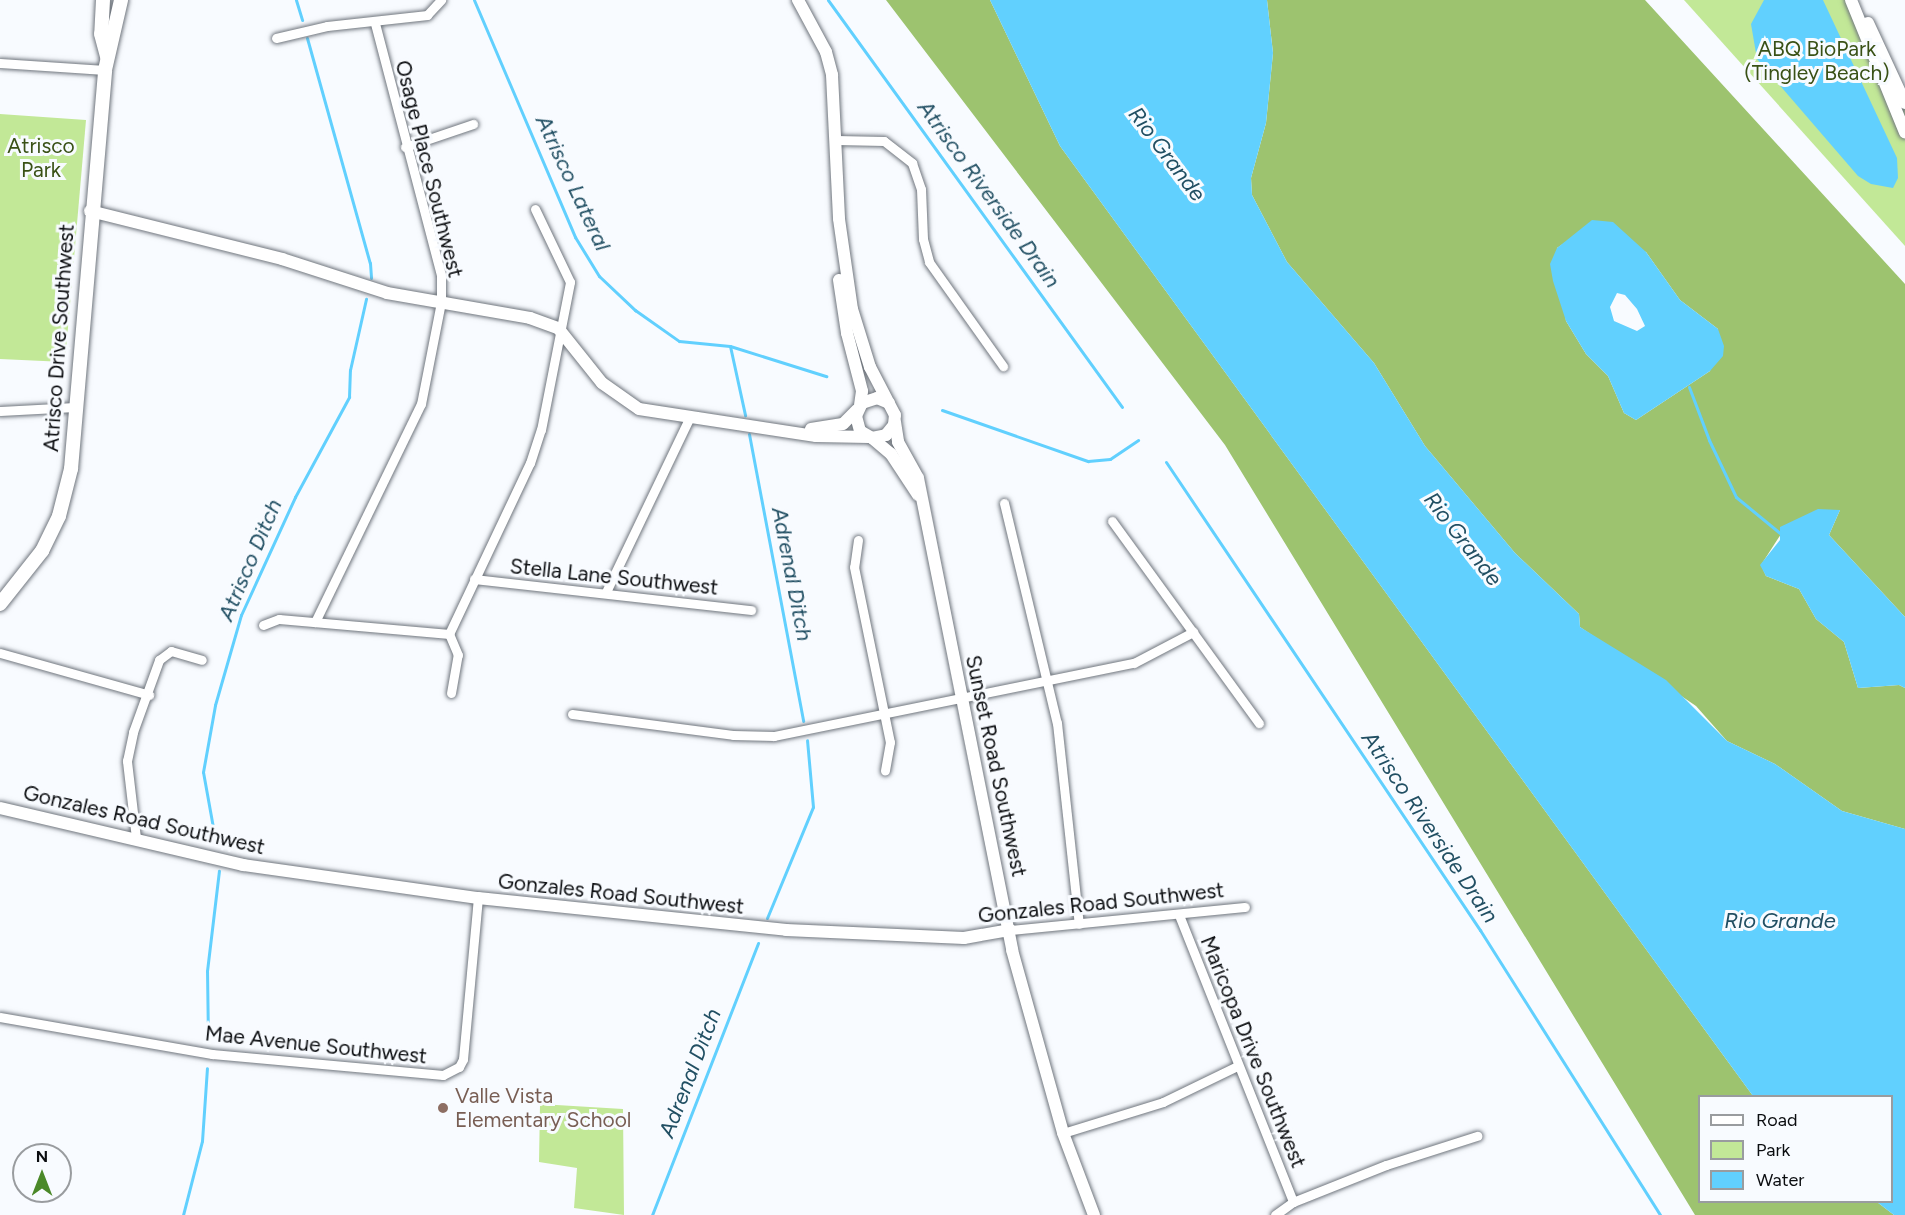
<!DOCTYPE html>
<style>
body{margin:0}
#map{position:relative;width:1905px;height:1215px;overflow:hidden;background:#f8fbff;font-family:Figtree,sans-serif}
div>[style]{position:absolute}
.green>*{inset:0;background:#c2e897}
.forest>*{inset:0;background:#9dc36f}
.water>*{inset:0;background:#61d0fe}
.stream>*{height:3px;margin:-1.5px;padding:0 1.5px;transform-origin:1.5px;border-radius:1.5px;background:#61d0fe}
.roads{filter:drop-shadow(0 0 2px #70767e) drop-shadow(0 0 2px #70767e)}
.minor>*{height:9px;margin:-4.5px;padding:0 4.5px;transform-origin:4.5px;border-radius:4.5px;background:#fff}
.tertiary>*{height:12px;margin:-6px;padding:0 6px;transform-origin:6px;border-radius:6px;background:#fff}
.secondary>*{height:14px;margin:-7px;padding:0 7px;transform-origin:7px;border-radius:7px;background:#fff}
.dots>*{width:16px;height:16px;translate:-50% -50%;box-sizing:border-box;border:3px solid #f8fbff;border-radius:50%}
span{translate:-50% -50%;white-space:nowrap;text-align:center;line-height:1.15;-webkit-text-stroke:6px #f8fbff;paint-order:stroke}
.park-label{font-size:21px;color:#395116}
.street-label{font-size:21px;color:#0b0d10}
.education-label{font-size:21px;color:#785e54}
.left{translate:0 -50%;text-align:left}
.water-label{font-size:22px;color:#214f63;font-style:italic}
.legend{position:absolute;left:1698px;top:1095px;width:195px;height:108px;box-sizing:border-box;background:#f8fbff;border:2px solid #999c9f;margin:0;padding:8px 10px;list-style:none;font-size:18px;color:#0b0d10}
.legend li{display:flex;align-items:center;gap:12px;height:30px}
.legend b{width:30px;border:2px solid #999c9f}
.north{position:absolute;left:12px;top:1143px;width:60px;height:60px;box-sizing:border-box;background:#f8fbff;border:2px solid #999c9f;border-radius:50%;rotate:0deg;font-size:16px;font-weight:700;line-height:24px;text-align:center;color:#0b0d10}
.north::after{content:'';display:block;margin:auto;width:21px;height:27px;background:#4b8929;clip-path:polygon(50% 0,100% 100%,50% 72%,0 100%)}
</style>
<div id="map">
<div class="green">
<i style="clip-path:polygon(1684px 0,1851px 0,1882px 52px,1905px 110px,1905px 246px)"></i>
<i style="clip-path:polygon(0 114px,86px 120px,65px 362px,0 359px)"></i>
<i style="clip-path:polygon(540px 1104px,623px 1109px,624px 1215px,574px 1208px,577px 1168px,539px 1162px)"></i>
</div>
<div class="forest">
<i style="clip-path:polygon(886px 0,990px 0,1060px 146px,1753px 1096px,1700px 1096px,1700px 1202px,1877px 1202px,1894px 1215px,1695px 1215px,1225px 445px)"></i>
<i style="clip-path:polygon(evenodd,1267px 0,1645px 0,1905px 284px,1905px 617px,1829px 535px,1840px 510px,1781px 534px,1761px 565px,1766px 576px,1799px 589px,1816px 619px,1844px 642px,1858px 688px,1899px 685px,1905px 688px,1905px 829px,1842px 811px,1775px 764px,1727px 741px,1696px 706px,1580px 627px,1579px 614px,1515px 553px,1425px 446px,1374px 363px,1287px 262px,1252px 195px,1251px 178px,1266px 123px,1273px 53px,1267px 0,1579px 233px,1646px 252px,1680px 300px,1718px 329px,1710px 371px,1636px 420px,1624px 413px,1608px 376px,1586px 354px,1566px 321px,1557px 248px,1579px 233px)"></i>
</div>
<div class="water">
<i style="clip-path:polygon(990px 0,1267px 0,1273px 53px,1266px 123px,1251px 178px,1252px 195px,1287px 262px,1374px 363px,1425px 446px,1515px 553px,1579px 614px,1580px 627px,1666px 680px,1727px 741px,1775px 764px,1842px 811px,1905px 829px,1905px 1215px,1894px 1215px,1877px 1202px,1892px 1202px,1892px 1096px,1753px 1096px,1060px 146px)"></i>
<i style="clip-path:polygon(1764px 0,1823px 0,1897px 158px,1898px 178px,1893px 188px,1871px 184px,1858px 176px,1757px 59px,1751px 24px)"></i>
<i style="clip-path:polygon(evenodd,1592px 220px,1613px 222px,1646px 252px,1680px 300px,1718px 329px,1724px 346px,1723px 356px,1710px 371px,1636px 420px,1624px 413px,1608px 376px,1586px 354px,1566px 321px,1553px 281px,1550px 264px,1557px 248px,1592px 220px,1617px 293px,1625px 295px,1637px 309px,1645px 326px,1637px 331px,1614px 321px,1610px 307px,1617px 293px)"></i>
<i style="clip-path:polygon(1818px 509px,1840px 510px,1829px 535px,1905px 617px,1905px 688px,1899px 685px,1858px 688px,1844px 642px,1816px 619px,1799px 589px,1766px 576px,1760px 565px,1780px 540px,1780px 527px)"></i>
</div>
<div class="stream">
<i style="left:296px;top:0;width:21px;rotate:73deg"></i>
<i style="left:474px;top:0;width:258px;rotate:66.9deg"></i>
<i style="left:575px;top:237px;width:46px;rotate:58.4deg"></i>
<i style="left:599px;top:276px;width:50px;rotate:43.4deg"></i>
<i style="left:635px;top:310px;width:54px;rotate:35.2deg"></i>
<i style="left:679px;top:341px;width:51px;rotate:5.6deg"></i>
<i style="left:730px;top:346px;width:101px;rotate:17.4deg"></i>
<i style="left:828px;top:0;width:502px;rotate:54.16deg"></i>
<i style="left:307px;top:38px;width:234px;rotate:74.4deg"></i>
<i style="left:370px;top:263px;width:15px;rotate:86deg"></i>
<i style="left:730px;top:346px;width:71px;rotate:77.7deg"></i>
<i style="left:1689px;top:387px;width:57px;rotate:69.3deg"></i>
<i style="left:1709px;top:440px;width:63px;rotate:64.7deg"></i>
<i style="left:1736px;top:497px;width:58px;rotate:39.4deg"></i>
<i style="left:942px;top:410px;width:155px;rotate:19.3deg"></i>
<i style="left:1088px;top:461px;width:22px;rotate:-5deg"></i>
<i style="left:1110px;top:459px;width:34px;rotate:-34deg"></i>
<i style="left:749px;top:434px;width:292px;rotate:79.3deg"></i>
<i style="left:1166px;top:462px;width:564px;rotate:56.14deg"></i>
<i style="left:1480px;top:930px;width:337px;rotate:57.7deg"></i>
<i style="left:216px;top:844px;width:73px;rotate:-100.2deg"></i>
<i style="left:203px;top:772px;width:68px;rotate:-79.8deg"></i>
<i style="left:215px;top:705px;width:94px;rotate:-73.9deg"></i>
<i style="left:241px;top:615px;width:130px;rotate:-65.4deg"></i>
<i style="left:295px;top:497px;width:114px;rotate:-61.6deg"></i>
<i style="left:349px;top:397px;width:27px;rotate:-88deg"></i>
<i style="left:350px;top:370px;width:73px;rotate:-77.3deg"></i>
<i style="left:767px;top:918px;width:120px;rotate:-67.5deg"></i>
<i style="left:813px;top:807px;width:67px;rotate:-95.1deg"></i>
<i style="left:208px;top:1041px;width:70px;rotate:-90.8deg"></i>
<i style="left:207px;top:971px;width:101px;rotate:-83.2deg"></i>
<i style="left:183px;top:1215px;width:76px;rotate:-75.6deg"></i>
<i style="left:202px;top:1141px;width:73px;rotate:-86.1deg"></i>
<i style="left:652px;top:1215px;width:292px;rotate:-68.7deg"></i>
</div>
<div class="roads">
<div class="minor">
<i style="left:276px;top:38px;width:52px;rotate:-13.2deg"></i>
<i style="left:327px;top:26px;width:101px;rotate:-6.3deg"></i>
<i style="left:427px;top:15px;width:21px;rotate:-47deg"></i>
<i style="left:0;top:63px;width:105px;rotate:3.8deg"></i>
<i style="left:836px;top:140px;width:48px;rotate:1.2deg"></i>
<i style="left:884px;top:141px;width:36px;rotate:38deg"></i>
<i style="left:912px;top:163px;width:28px;rotate:71deg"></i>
<i style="left:921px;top:189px;width:50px;rotate:87.7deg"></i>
<i style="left:923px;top:239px;width:24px;rotate:75deg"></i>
<i style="left:929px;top:262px;width:128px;rotate:54.6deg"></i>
<i style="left:405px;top:147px;width:72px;rotate:-18.7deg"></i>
<i style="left:0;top:411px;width:75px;rotate:-3.1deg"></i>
<i style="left:1004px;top:503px;width:226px;rotate:76.5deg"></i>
<i style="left:1057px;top:723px;width:202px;rotate:83.8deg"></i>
<i style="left:1112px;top:521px;width:250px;rotate:54deg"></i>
<i style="left:858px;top:540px;width:27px;rotate:98deg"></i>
<i style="left:854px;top:567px;width:179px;rotate:78.4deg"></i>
<i style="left:890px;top:742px;width:29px;rotate:100deg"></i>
<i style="left:474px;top:579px;width:279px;rotate:6.4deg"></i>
<i style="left:606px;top:592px;width:192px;rotate:-64.4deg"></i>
<i style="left:315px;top:622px;width:242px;rotate:-64.1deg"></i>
<i style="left:421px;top:404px;width:104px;rotate:-78.9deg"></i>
<i style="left:441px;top:302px;width:27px;rotate:-90deg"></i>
<i style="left:441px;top:275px;width:260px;rotate:-104.7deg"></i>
<i style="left:263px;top:625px;width:17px;rotate:-21deg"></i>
<i style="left:279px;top:619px;width:171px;rotate:5deg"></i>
<i style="left:0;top:653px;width:155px;rotate:15.7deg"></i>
<i style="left:451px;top:693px;width:39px;rotate:-80deg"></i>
<i style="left:458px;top:655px;width:23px;rotate:-113deg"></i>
<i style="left:449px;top:634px;width:189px;rotate:-64.7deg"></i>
<i style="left:530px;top:463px;width:35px;rotate:-72deg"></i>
<i style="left:541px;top:430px;width:151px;rotate:-78.9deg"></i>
<i style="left:570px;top:282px;width:81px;rotate:-115.6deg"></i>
<i style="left:572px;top:714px;width:162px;rotate:7.4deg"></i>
<i style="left:733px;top:735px;width:41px;rotate:1.4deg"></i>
<i style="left:774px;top:736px;width:367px;rotate:-11.5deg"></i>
<i style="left:1134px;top:663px;width:67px;rotate:-27.7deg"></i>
<i style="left:136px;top:838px;width:78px;rotate:-96.7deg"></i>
<i style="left:127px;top:761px;width:30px;rotate:-78deg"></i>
<i style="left:133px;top:732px;width:77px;rotate:-70.1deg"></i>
<i style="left:159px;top:660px;width:15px;rotate:-37deg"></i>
<i style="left:171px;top:651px;width:32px;rotate:16deg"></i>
<i style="left:1179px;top:915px;width:309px;rotate:68.3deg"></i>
<i style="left:1010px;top:930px;width:236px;rotate:-5.6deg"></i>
<i style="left:0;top:1017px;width:215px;rotate:9.9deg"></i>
<i style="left:212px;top:1054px;width:232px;rotate:5.2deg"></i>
<i style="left:443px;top:1075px;width:18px;rotate:-27deg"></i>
<i style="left:459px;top:1067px;width:9px;rotate:-63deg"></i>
<i style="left:463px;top:1059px;width:162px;rotate:-84.7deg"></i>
<i style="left:1063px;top:1133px;width:105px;rotate:-17.2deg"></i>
<i style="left:1163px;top:1102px;width:82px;rotate:-25.9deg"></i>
<i style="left:1275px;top:1215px;width:22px;rotate:-36deg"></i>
<i style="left:1293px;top:1202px;width:100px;rotate:-21.7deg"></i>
<i style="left:1386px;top:1165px;width:96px;rotate:-17.7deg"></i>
</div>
<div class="tertiary">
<i style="left:798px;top:0;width:59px;rotate:61.7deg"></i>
<i style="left:826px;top:52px;width:24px;rotate:75deg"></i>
<i style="left:832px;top:75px;width:144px;rotate:87.2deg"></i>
<i style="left:839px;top:219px;width:91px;rotate:81.8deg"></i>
<i style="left:852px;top:309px;width:61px;rotate:72.8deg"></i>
<i style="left:870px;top:367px;width:54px;rotate:62.5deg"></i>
<i style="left:895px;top:415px;width:10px;rotate:96deg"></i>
<i style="left:894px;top:425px;width:13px;rotate:129deg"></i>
<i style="left:886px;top:435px;width:14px;rotate:168deg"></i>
<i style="left:872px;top:438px;width:14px;rotate:-150deg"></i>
<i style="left:860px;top:431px;width:16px;rotate:-105deg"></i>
<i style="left:856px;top:416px;width:14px;rotate:-65deg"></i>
<i style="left:862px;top:403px;width:16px;rotate:-18deg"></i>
<i style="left:877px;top:398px;width:13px;rotate:23deg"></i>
<i style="left:1851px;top:0;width:143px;rotate:67.8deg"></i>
<i style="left:1868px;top:23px;width:88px;rotate:65.2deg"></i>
<i style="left:90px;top:211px;width:198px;rotate:14deg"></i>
<i style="left:282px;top:259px;width:110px;rotate:17.9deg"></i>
<i style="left:387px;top:293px;width:145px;rotate:9.9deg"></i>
<i style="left:530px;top:318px;width:30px;rotate:20deg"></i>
<i style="left:558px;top:328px;width:70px;rotate:51.3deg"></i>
<i style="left:602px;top:383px;width:45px;rotate:35.1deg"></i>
<i style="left:639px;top:409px;width:179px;rotate:8.7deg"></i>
<i style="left:816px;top:436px;width:53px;rotate:1.1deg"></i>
<i style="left:839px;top:280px;width:54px;rotate:81.4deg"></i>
<i style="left:847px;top:333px;width:60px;rotate:75.5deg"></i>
<i style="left:862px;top:391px;width:14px;rotate:98deg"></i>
<i style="left:895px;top:422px;width:20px;rotate:81deg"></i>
<i style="left:898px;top:442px;width:41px;rotate:60.9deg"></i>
<i style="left:918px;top:478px;width:481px;rotate:78.7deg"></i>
<i style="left:1012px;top:950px;width:190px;rotate:74.4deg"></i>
<i style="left:1063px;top:1133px;width:88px;rotate:69.3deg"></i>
<i style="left:811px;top:429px;width:32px;rotate:-9deg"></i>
<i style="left:843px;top:424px;width:20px;rotate:-45deg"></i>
<i style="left:872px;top:438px;width:25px;rotate:40deg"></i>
<i style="left:891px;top:454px;width:49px;rotate:56.6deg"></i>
<i style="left:0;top:808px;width:250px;rotate:13.2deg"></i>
<i style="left:243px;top:865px;width:237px;rotate:8deg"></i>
<i style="left:478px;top:898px;width:310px;rotate:5.9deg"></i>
<i style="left:786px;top:930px;width:178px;rotate:2.6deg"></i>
<i style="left:964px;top:938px;width:47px;rotate:-9.9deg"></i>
</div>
<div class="secondary">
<i style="left:103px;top:0;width:34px;rotate:93deg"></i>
<i style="left:101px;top:34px;width:24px;rotate:75deg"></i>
<i style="left:0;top:604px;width:68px;rotate:-51.6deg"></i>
<i style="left:42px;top:551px;width:39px;rotate:-64deg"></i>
<i style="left:59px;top:516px;width:49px;rotate:-75.7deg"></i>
<i style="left:71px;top:469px;width:400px;rotate:-85.1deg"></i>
<i style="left:105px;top:70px;width:72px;rotate:-77.1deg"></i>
</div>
</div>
<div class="dots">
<i style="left:443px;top:1108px;background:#8d6e63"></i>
</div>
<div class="park-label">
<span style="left:1817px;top:61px">ABQ BioPark<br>(Tingley Beach)</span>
<span style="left:41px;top:158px">Atrisco<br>Park</span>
</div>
<div class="street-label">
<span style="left:429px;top:169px;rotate:76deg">Osage Place Southwest</span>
<span style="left:59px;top:338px;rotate:-86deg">Atrisco Drive Southwest</span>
<span style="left:614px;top:577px;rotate:6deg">Stella Lane Southwest</span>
<span style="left:996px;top:766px;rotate:78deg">Sunset Road Southwest</span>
<span style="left:144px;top:820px;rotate:13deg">Gonzales Road Southwest</span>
<span style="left:621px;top:894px;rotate:6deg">Gonzales Road Southwest</span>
<span style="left:1101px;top:903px;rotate:-6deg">Gonzales Road Southwest</span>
<span style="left:316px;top:1045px;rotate:6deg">Mae Avenue Southwest</span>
<span style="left:1253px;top:1052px;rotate:68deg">Maricopa Drive Southwest</span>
</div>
<div class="education-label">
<span class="left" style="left:455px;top:1108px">Valle Vista<br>Elementary School</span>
</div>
<div class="water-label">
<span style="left:1167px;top:154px;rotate:53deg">Rio Grande</span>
<span style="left:573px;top:183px;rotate:65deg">Atrisco Lateral</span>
<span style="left:989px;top:194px;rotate:54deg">Atrisco Riverside Drain</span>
<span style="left:1463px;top:539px;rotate:52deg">Rio Grande</span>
<span style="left:250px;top:560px;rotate:-67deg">Atrisco Ditch</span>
<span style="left:792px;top:574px;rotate:79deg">Adrenal Ditch</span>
<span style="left:1430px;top:827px;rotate:56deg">Atrisco Riverside Drain</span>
<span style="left:1780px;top:921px">Rio Grande</span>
<span style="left:690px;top:1073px;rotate:-69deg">Adrenal Ditch</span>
</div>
<ul class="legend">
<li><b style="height:8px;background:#fff"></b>Road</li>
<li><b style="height:16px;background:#c2e897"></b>Park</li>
<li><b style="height:16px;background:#61d0fe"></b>Water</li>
</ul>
<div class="north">N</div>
</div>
